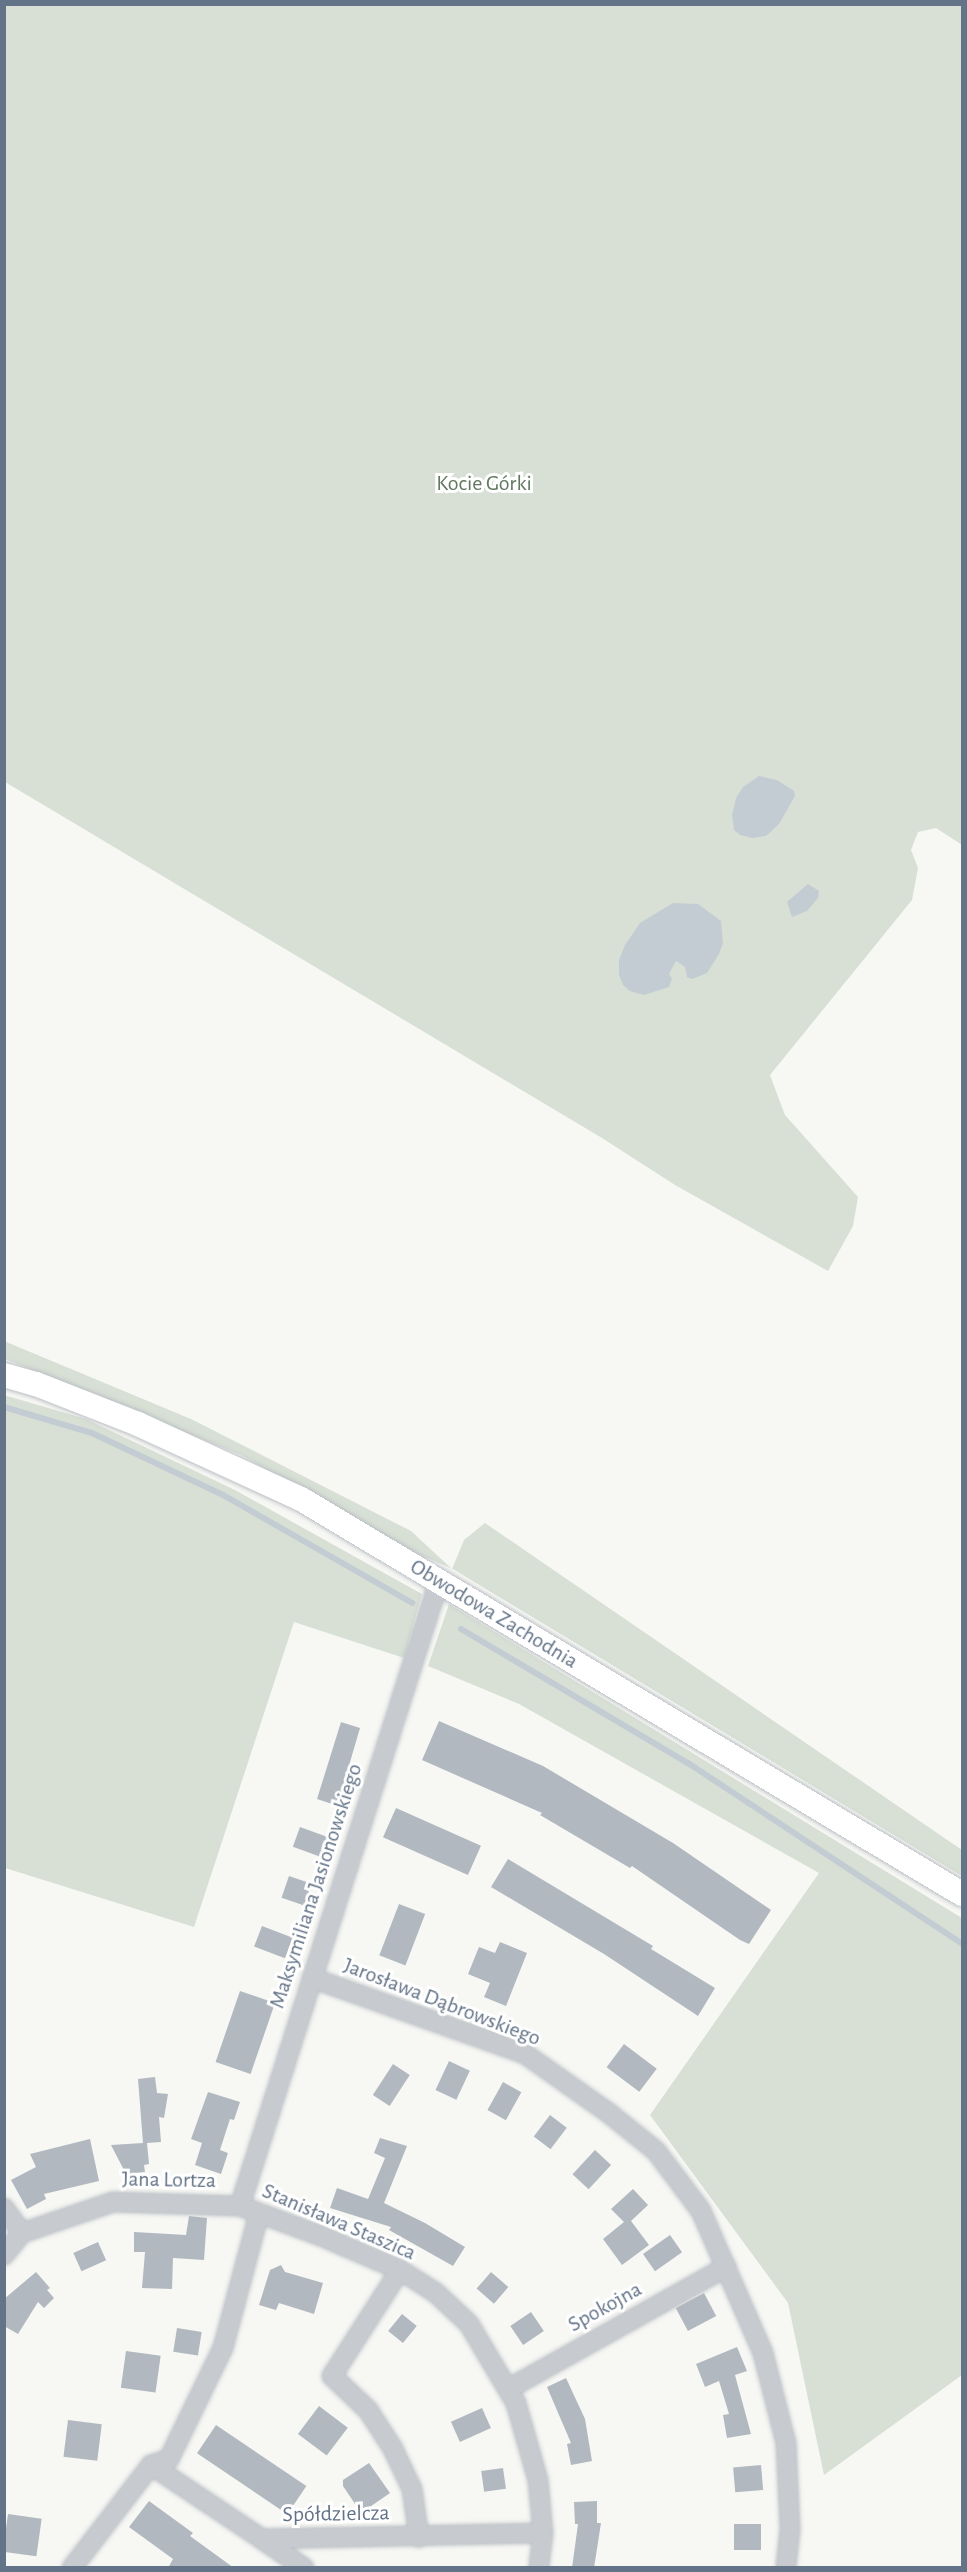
<!DOCTYPE html>
<meta charset="utf-8">
<style>
body{margin:0}
#map{position:relative;width:967px;height:2572px;overflow:hidden;background:#f7f8f4;font-family:"Alegreya Sans",sans-serif}
div>[style]{position:absolute}
.green>*{inset:0;background:#d8e0d5}
.water>*{inset:0;background:#c3ccd2}
.stream>*{height:6px;margin:-3px;padding:0 3px;transform-origin:3px;border-radius:3px;background:#c3ccd2}
.building>*{inset:0;background:#b1b8bf;transform-origin:0 0}
.roads{filter:drop-shadow(0 0 2px #bbbfc5) drop-shadow(0 0 2px #bbbfc5)}
.street>*{height:18px;margin:-9px;padding:0 9px;transform-origin:9px;border-radius:9px;background:#c7cace}
.secondary>*{height:24px;margin:-12px;padding:0 12px;transform-origin:12px;border-radius:12px;background:#fff}
span{translate:-50% -50%;white-space:nowrap;text-align:center;line-height:1.15;-webkit-text-stroke:6px #fff;paint-order:stroke}
.park-label{font-size:22px;color:#62795f}
.street-label{font-size:22px;color:#647488}
.frame{position:absolute;inset:0;border:6px solid #647488;pointer-events:none}
</style>
<div id="map">
<div class="green">
<i style="clip-path:polygon(5px 5px,962px 5px,962px 845px,936px 828px,918px 832px,911px 850px,918px 868px,912px 900px,770px 1075px,785px 1115px,858px 1197px,853px 1226px,828px 1271px,675px 1185px,602px 1138px,5px 782px)"></i>
<i style="clip-path:polygon(4px 1341px,191px 1419px,411px 1531px,452px 1569px,464px 1540px,485px 1523px,962px 1850px,962px 1876px,453px 1569px,408px 1550px,241px 1455px,5px 1359px)"></i>
<i style="clip-path:polygon(4px 1395px,86px 1419px,235px 1490px,422px 1594px,404px 1658px,294px 1622px,194px 1927px,5px 1868px)"></i>
<i style="clip-path:polygon(449px 1604px,962px 1918px,962px 2375px,824px 2475px,788px 2303px,650px 2115px,819px 1873px,519px 1704px,428px 1666px)"></i>
</div>
<div class="water">
<i style="clip-path:polygon(759px 776px,777px 780px,794px 791px,795px 796px,779px 824px,766px 836px,752px 838px,740px 835px,734px 830px,732px 815px,736px 798px,743px 787px)"></i>
<i style="clip-path:polygon(808px 884px,819px 891px,818px 898px,807px 911px,792px 917px,787px 902px)"></i>
<i style="clip-path:polygon(673px 903px,698px 904px,721px 921px,723px 943px,719px 954px,707px 973px,692px 979px,687px 977px,685px 967px,676px 961px,669px 974px,672px 979px,669px 987px,644px 995px,630px 991px,623px 985px,619px 975px,619px 960px,625px 945px,640px 923px)"></i>
</div>
<div class="stream">
<i style="left:4px;top:1407px;width:92px;rotate:16.5deg"></i>
<i style="left:92px;top:1433px;width:145px;rotate:25.3deg"></i>
<i style="left:223px;top:1495px;width:218px;rotate:29.7deg"></i>
<i style="left:461px;top:1629px;width:264px;rotate:30.6deg"></i>
<i style="left:688px;top:1763px;width:328px;rotate:33.4deg"></i>
</div>
<div class="building">
<i style="clip-path:polygon(439px 1721px,543px 1766px,673px 1843px,771px 1910px,749px 1944px,740px 1940px,632px 1866px,630px 1868px,540px 1815px,542px 1813px,422px 1760px)"></i>
<i style="clip-path:polygon(341px 1722px,360px 1728px,343px 1786px,347px 1787px,341px 1807px,317px 1799px)"></i>
<i style="left:396px;top:1808px;width:93px;height:32px;rotate:24deg"></i>
<i style="left:300px;top:1827px;width:33px;height:21px;rotate:20deg"></i>
<i style="clip-path:polygon(508px 1859px,653px 1946px,651px 1949px,715px 1988px,698px 2016px,604px 1954px,491px 1887px)"></i>
<i style="left:289px;top:1876px;width:24px;height:23px;rotate:19deg"></i>
<i style="left:399px;top:1904px;width:28px;height:55px;rotate:21deg"></i>
<i style="left:262px;top:1926px;width:33px;height:22px;rotate:21deg"></i>
<i style="clip-path:polygon(500px 1942px,527px 1953px,506px 2006px,484px 1997px,490px 1983px,468px 1974px,479px 1947px,495px 1953px)"></i>
<i style="left:240px;top:1991px;width:37px;height:75px;rotate:19deg"></i>
<i style="left:624px;top:2044px;width:41px;height:29px;rotate:37deg"></i>
<i style="left:449px;top:2061px;width:23px;height:32px;rotate:25deg"></i>
<i style="left:393px;top:2064px;width:20px;height:37px;rotate:33deg"></i>
<i style="clip-path:polygon(155px 2077px,157px 2093px,168px 2094px,164px 2118px,159px 2117px,161px 2142px,147px 2143px,149px 2164px,144px 2165px,145px 2172px,126px 2174px,111px 2145px,143px 2143px,138px 2079px)"></i>
<i style="left:503px;top:2082px;width:21px;height:32px;rotate:29deg"></i>
<i style="clip-path:polygon(208px 2092px,240px 2102px,234px 2120px,230px 2119px,220px 2150px,228px 2153px,221px 2174px,195px 2165px,202px 2143px,191px 2139px)"></i>
<i style="left:550px;top:2115px;width:21px;height:27px;rotate:37deg"></i>
<i style="clip-path:polygon(380px 2138px,407px 2146px,384px 2203px,425px 2223px,465px 2247px,453px 2266px,389px 2230px,391px 2227px,330px 2208px,337px 2188px,368px 2199px,385px 2158px,374px 2153px)"></i>
<i style="clip-path:polygon(90px 2139px,99px 2181px,44px 2194px,46px 2199px,27px 2209px,11px 2180px,36px 2167px,30px 2154px)"></i>
<i style="left:595px;top:2150px;width:22px;height:33px;rotate:43deg"></i>
<i style="clip-path:polygon(633px 2189px,648px 2205px,631px 2221px,649px 2245px,622px 2265px,603px 2239px,624px 2222px,611px 2209px)"></i>
<i style="clip-path:polygon(189px 2216px,207px 2218px,204px 2260px,173px 2258px,172px 2289px,142px 2288px,145px 2252px,134px 2252px,134px 2232px,186px 2235px)"></i>
<i style="left:670px;top:2235px;width:21px;height:33px;rotate:55deg"></i>
<i style="left:98px;top:2242px;width:20px;height:27px;rotate:66deg"></i>
<i style="clip-path:polygon(281px 2265px,285px 2272px,323px 2283px,314px 2314px,279px 2303px,276px 2310px,259px 2305px,270px 2270px)"></i>
<i style="clip-path:polygon(36px 2272px,50px 2288px,47px 2290px,54px 2298px,44px 2308px,38px 2302px,18px 2334px,4px 2326px,4px 2299px)"></i>
<i style="left:491px;top:2272px;width:23px;height:22px;rotate:41deg"></i>
<i style="left:704px;top:2293px;width:26px;height:32px;rotate:62deg"></i>
<i style="left:531px;top:2312px;width:23px;height:25px;rotate:56deg"></i>
<i style="left:402px;top:2314px;width:19px;height:22px;rotate:39deg"></i>
<i style="left:177px;top:2328px;width:25px;height:24px;rotate:9deg"></i>
<i style="clip-path:polygon(737px 2347px,747px 2371px,735px 2375px,751px 2434px,727px 2438px,723px 2415px,729px 2414px,719px 2381px,705px 2387px,696px 2364px)"></i>
<i style="left:126px;top:2351px;width:35px;height:37px;rotate:8deg"></i>
<i style="clip-path:polygon(566px 2378px,585px 2419px,592px 2461px,571px 2465px,567px 2444px,571px 2443px,547px 2387px)"></i>
<i style="left:319px;top:2406px;width:36px;height:35px;rotate:37deg"></i>
<i style="left:482px;top:2408px;width:22px;height:34px;rotate:66deg"></i>
<i style="left:68px;top:2420px;width:34px;height:37px;rotate:7deg"></i>
<i style="left:216px;top:2425px;width:109px;height:34px;rotate:34deg"></i>
<i style="clip-path:polygon(369px 2463px,390px 2493px,361px 2513px,343px 2486px,343px 2480px)"></i>
<i style="left:761px;top:2465px;width:25px;height:28px;rotate:85deg"></i>
<i style="left:503px;top:2468px;width:21px;height:22px;rotate:82deg"></i>
<i style="clip-path:polygon(149px 2501px,193px 2533px,190px 2536px,234px 2568px,168px 2568px,173px 2559px,129px 2527px)"></i>
<i style="clip-path:polygon(597px 2501px,597px 2523px,601px 2523px,594px 2568px,572px 2568px,578px 2524px,575px 2524px,574px 2502px)"></i>
<i style="left:8px;top:2514px;width:34px;height:38px;rotate:8deg"></i>
<i style="left:734px;top:2524px;width:27px;height:26px"></i>
</div>
<div class="roads">
<div class="street">
<i style="left:312px;top:1978px;width:226px;rotate:19.6deg"></i>
<i style="left:525px;top:2054px;width:104px;rotate:35.2deg"></i>
<i style="left:610px;top:2114px;width:59px;rotate:38.8deg"></i>
<i style="left:656px;top:2151px;width:75px;rotate:53.1deg"></i>
<i style="left:701px;top:2211px;width:155px;rotate:66.4deg"></i>
<i style="left:763px;top:2353px;width:93px;rotate:75.7deg"></i>
<i style="left:786px;top:2443px;width:86px;rotate:87.3deg"></i>
<i style="left:790px;top:2529px;width:39px;rotate:96deg"></i>
<i style="left:240px;top:2206px;width:656px;rotate:-72.34deg"></i>
<i style="left:4px;top:2208px;width:31px;rotate:54deg"></i>
<i style="left:4px;top:2255px;width:28px;rotate:-51deg"></i>
<i style="left:22px;top:2233px;width:96px;rotate:-18.8deg"></i>
<i style="left:113px;top:2202px;width:127px;rotate:1.8deg"></i>
<i style="left:240px;top:2206px;width:86px;rotate:20.3deg"></i>
<i style="left:321px;top:2236px;width:86px;rotate:23.3deg"></i>
<i style="left:400px;top:2270px;width:43px;rotate:32.6deg"></i>
<i style="left:436px;top:2293px;width:45px;rotate:43.2deg"></i>
<i style="left:469px;top:2324px;width:92px;rotate:59.3deg"></i>
<i style="left:516px;top:2403px;width:80px;rotate:74.1deg"></i>
<i style="left:538px;top:2480px;width:53px;rotate:84.6deg"></i>
<i style="left:543px;top:2533px;width:35px;rotate:97deg"></i>
<i style="left:400px;top:2270px;width:126px;rotate:122.7deg"></i>
<i style="left:332px;top:2376px;width:50px;rotate:43.4deg"></i>
<i style="left:368px;top:2410px;width:46px;rotate:57.3deg"></i>
<i style="left:393px;top:2449px;width:44px;rotate:64.6deg"></i>
<i style="left:412px;top:2489px;width:49px;rotate:81.7deg"></i>
<i style="left:508px;top:2389px;width:250px;rotate:-29.2deg"></i>
<i style="left:151px;top:2465px;width:133px;rotate:33.7deg"></i>
<i style="left:262px;top:2539px;width:281px;rotate:-1.2deg"></i>
<i style="left:262px;top:2539px;width:51px;rotate:34.6deg"></i>
<i style="left:72px;top:2568px;width:130px;rotate:-52.5deg"></i>
<i style="left:151px;top:2465px;width:19px;rotate:-18deg"></i>
<i style="left:169px;top:2459px;width:123px;rotate:-64.1deg"></i>
<i style="left:223px;top:2348px;width:139px;rotate:-75deg"></i>
</div>
<div class="secondary">
<i style="left:4px;top:1375px;width:33px;rotate:16deg"></i>
<i style="left:36px;top:1384px;width:110px;rotate:21.4deg"></i>
<i style="left:138px;top:1424px;width:179px;rotate:24.7deg"></i>
<i style="left:301px;top:1499px;width:770px;rotate:30.86deg"></i>
</div>
</div>
<div class="park-label">
<span style="left:484px;top:484px">Kocie Górki</span>
</div>
<div class="street-label">
<span style="left:494px;top:1614px;rotate:31deg">Obwodowa Zachodnia</span>
<span style="left:316px;top:1886px;rotate:-72deg">Maksymiliana Jasionowskiego</span>
<span style="left:442px;top:2002px;rotate:21deg">Jarosława Dąbrowskiego</span>
<span style="left:169px;top:2180px;rotate:1deg">Jana Lortza</span>
<span style="left:339px;top:2222px;rotate:23deg">Stanisława Staszica</span>
<span style="left:605px;top:2307px;rotate:-29deg">Spokojna</span>
<span style="left:336px;top:2514px;rotate:-1deg">Spółdzielcza</span>
</div>
<div class="frame"></div>
</div>
